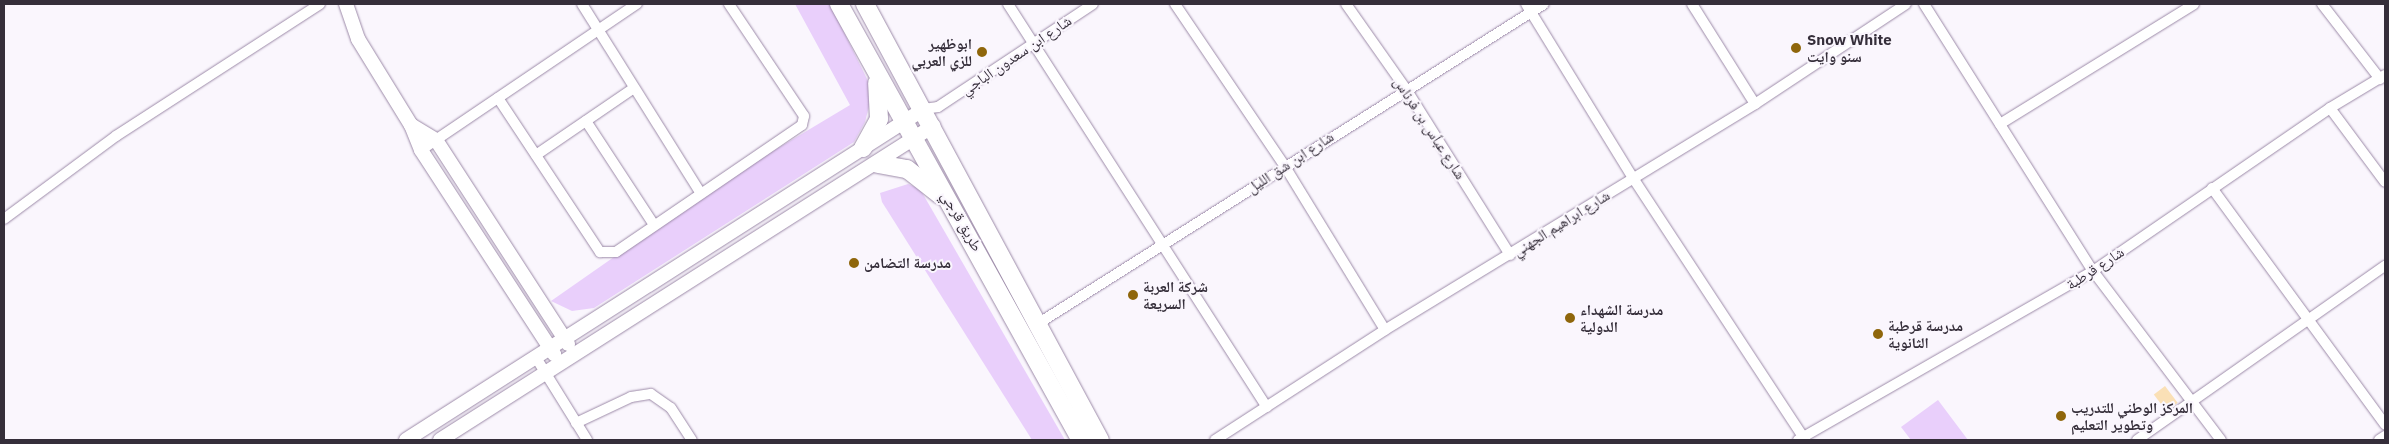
<!DOCTYPE html>
<meta charset="utf-8">
<style>
body{margin:0}
#map{position:relative;width:2389px;height:444px;overflow:hidden;background:#faf6fd;font-family:"IBM Plex Sans","Noto Naskh Arabic",sans-serif}
div>[style]{position:absolute}
.green>*{inset:0;background:#e9cffb}
.building>*{inset:0;background:#fae0b6;transform-origin:0 0}
.roads{filter:drop-shadow(0 0 1px #9c8aa8) drop-shadow(0 0 1px #9c8aa8)}
.minor>*{height:10px;margin:-5px;padding:0 5px;transform-origin:5px;border-radius:5px;background:#fff}
.tertiary>*{height:14px;margin:-7px;padding:0 7px;transform-origin:7px;border-radius:7px;background:#fff}
.trunk>*{height:18px;margin:-9px;padding:0 9px;transform-origin:9px;border-radius:9px;background:#fff}
.dots>*{width:14px;height:14px;translate:-50% -50%;box-sizing:border-box;border:2px solid #faf6fd;border-radius:50%}
span{translate:-50% -50%;white-space:nowrap;text-align:center;line-height:1.15;-webkit-text-stroke:4px #faf6fd;paint-order:stroke}
.poi-label{font-size:15px;color:#352e3a;font-weight:700}
.left{translate:0 -50%;text-align:left}
.right{translate:-100% -50%;text-align:right}
.street-label{font-size:15px;color:#352e3a}
.frame{position:absolute;inset:0;border:5px solid #352e3a;pointer-events:none}
</style>
<div id="map">
<div class="green">
<i style="clip-path:polygon(795px 4px,830px 4px,873px 91px,865px 122px,854px 142px,594px 308px,572px 311px,551px 301px,720px 183px,850px 105px)"></i>
<i style="clip-path:polygon(908px 184px,920px 189px,1065px 440px,1032px 440px,882px 202px,880px 193px)"></i>
<i style="clip-path:polygon(1938px 400px,1968px 440px,1911px 440px,1901px 427px)"></i>
</div>
<div class="building">
<i style="left:2165px;top:386px;width:21px;height:14px;rotate:53deg"></i>
</div>
<div class="roads">
<div class="minor">
<i style="left:582px;top:4px;width:222px;rotate:57.9deg"></i>
<i style="left:1008px;top:4px;width:479px;rotate:57.3deg"></i>
<i style="left:1175px;top:4px;width:194px;rotate:55.9deg"></i>
<i style="left:1284px;top:165px;width:193px;rotate:58.5deg"></i>
<i style="left:1346px;top:4px;width:104px;rotate:54.8deg"></i>
<i style="left:1406px;top:89px;width:196px;rotate:57.9deg"></i>
<i style="left:1526px;top:4px;width:204px;rotate:58.4deg"></i>
<i style="left:1633px;top:178px;width:310px;rotate:56.7deg"></i>
<i style="left:1692px;top:4px;width:118px;rotate:57.8deg"></i>
<i style="left:1924px;top:4px;width:316px;rotate:57.7deg"></i>
<i style="left:2093px;top:271px;width:212px;rotate:52.9deg"></i>
<i style="left:2322px;top:4px;width:95px;rotate:52.3deg"></i>
<i style="left:498px;top:98px;width:185px;rotate:56.5deg"></i>
<i style="left:600px;top:252px;width:16px"></i>
<i style="left:616px;top:252px;width:225px;rotate:-34.3deg"></i>
<i style="left:802px;top:125px;width:9px;rotate:-77deg"></i>
<i style="left:804px;top:116px;width:135px;rotate:-123.8deg"></i>
<i style="left:2330px;top:108px;width:92px;rotate:53.4deg"></i>
<i style="left:924px;top:109px;width:14px;rotate:-8deg"></i>
<i style="left:938px;top:107px;width:186px;rotate:-33.6deg"></i>
<i style="left:586px;top:121px;width:124px;rotate:56.8deg"></i>
<i style="left:2000px;top:124px;width:228px;rotate:-31.7deg"></i>
<i style="left:421px;top:150px;width:261px;rotate:-34.1deg"></i>
<i style="left:536px;top:155px;width:119px;rotate:-34.4deg"></i>
<i style="left:2212px;top:188px;width:293px;rotate:53.8deg"></i>
<i style="left:4px;top:219px;width:139px;rotate:-36.5deg"></i>
<i style="left:116px;top:136px;width:243px;rotate:-32.9deg"></i>
<i style="left:1039px;top:323px;width:597px;rotate:-32.28deg"></i>
<i style="left:535px;top:356px;width:99px;rotate:58.2deg"></i>
<i style="left:576px;top:423px;width:61px;rotate:-25.3deg"></i>
<i style="left:631px;top:397px;width:20px;rotate:-9deg"></i>
<i style="left:651px;top:394px;width:24px;rotate:35deg"></i>
<i style="left:671px;top:408px;width:38px;rotate:57deg"></i>
<i style="left:1215px;top:440px;width:202px;rotate:-32.9deg"></i>
<i style="left:1385px;top:330px;width:434px;rotate:-31.4deg"></i>
<i style="left:1755px;top:104px;width:181px;rotate:-33.5deg"></i>
<i style="left:1798px;top:440px;width:340px;rotate:-29.8deg"></i>
<i style="left:2093px;top:271px;width:288px;rotate:-34.5deg"></i>
<i style="left:2330px;top:108px;width:64px;rotate:-31deg"></i>
<i style="left:2137px;top:440px;width:303px;rotate:-35.1deg"></i>
<i style="left:2379px;top:440px;width:7px;rotate:-34deg"></i>
</div>
<div class="tertiary">
<i style="left:346px;top:4px;width:37px;rotate:71deg"></i>
<i style="left:358px;top:39px;width:101px;rotate:58.4deg"></i>
<i style="left:411px;top:125px;width:27px;rotate:68deg"></i>
<i style="left:421px;top:150px;width:244px;rotate:56.9deg"></i>
<i style="left:411px;top:125px;width:29px;rotate:31deg"></i>
<i style="left:436px;top:140px;width:243px;rotate:57.1deg"></i>
<i style="left:406px;top:440px;width:615px;rotate:-32.58deg"></i>
<i style="left:440px;top:440px;width:585px;rotate:-32.49deg"></i>
</div>
<div class="trunk">
<i style="left:839px;top:4px;width:499px;rotate:61deg"></i>
<i style="left:865px;top:4px;width:495px;rotate:61.7deg"></i>
<i style="left:863px;top:148px;width:33px;rotate:-61deg"></i>
<i style="left:879px;top:119px;width:36px;rotate:-93deg"></i>
<i style="left:878px;top:164px;width:29px;rotate:10deg"></i>
<i style="left:907px;top:169px;width:42px;rotate:38.2deg"></i>
</div>
</div>
<div class="dots">
<i style="left:1796px;top:48px;background:#8f660b"></i>
<i style="left:982px;top:52px;background:#8f660b"></i>
<i style="left:854px;top:263px;background:#8f660b"></i>
<i style="left:1133px;top:295px;background:#8f660b"></i>
<i style="left:1570px;top:318px;background:#8f660b"></i>
<i style="left:1878px;top:334px;background:#8f660b"></i>
<i style="left:2061px;top:416px;background:#8f660b"></i>
</div>
<div class="poi-label">
<span class="left" style="left:1807px;top:48px">Snow White<br>سنو وايت</span>
<span class="right" style="left:972px;top:52px">ابوظهير<br>للزي العربي</span>
<span class="left" style="left:864px;top:263px">مدرسة التضامن</span>
<span class="left" style="left:1143px;top:295px">شركة العربة<br>السريعة</span>
<span class="left" style="left:1580px;top:318px">مدرسة الشهداء<br>الدولية</span>
<span class="left" style="left:1888px;top:334px">مدرسة قرطبة<br>الثانوية</span>
<span class="left" style="left:2071px;top:416px">المركز الوطني للتدريب<br>وتطوير التعليم</span>
</div>
<div class="street-label">
<span style="left:1016px;top:55px;rotate:-34deg">شارع ابن سعدون الباجي</span>
<span style="left:1430px;top:128px;rotate:57deg">شارع عباّس بن فرناس</span>
<span style="left:1290px;top:162px;rotate:-33deg">شارع ابن شق الليل</span>
<span style="left:962px;top:221px;rotate:60deg">طريق قرجي</span>
<span style="left:1561px;top:223px;rotate:-32deg">شارع ابراهيم الجهني</span>
<span style="left:2095px;top:268px;rotate:-33deg">شارع قرطبة</span>
</div>
<div class="frame"></div>
</div>
